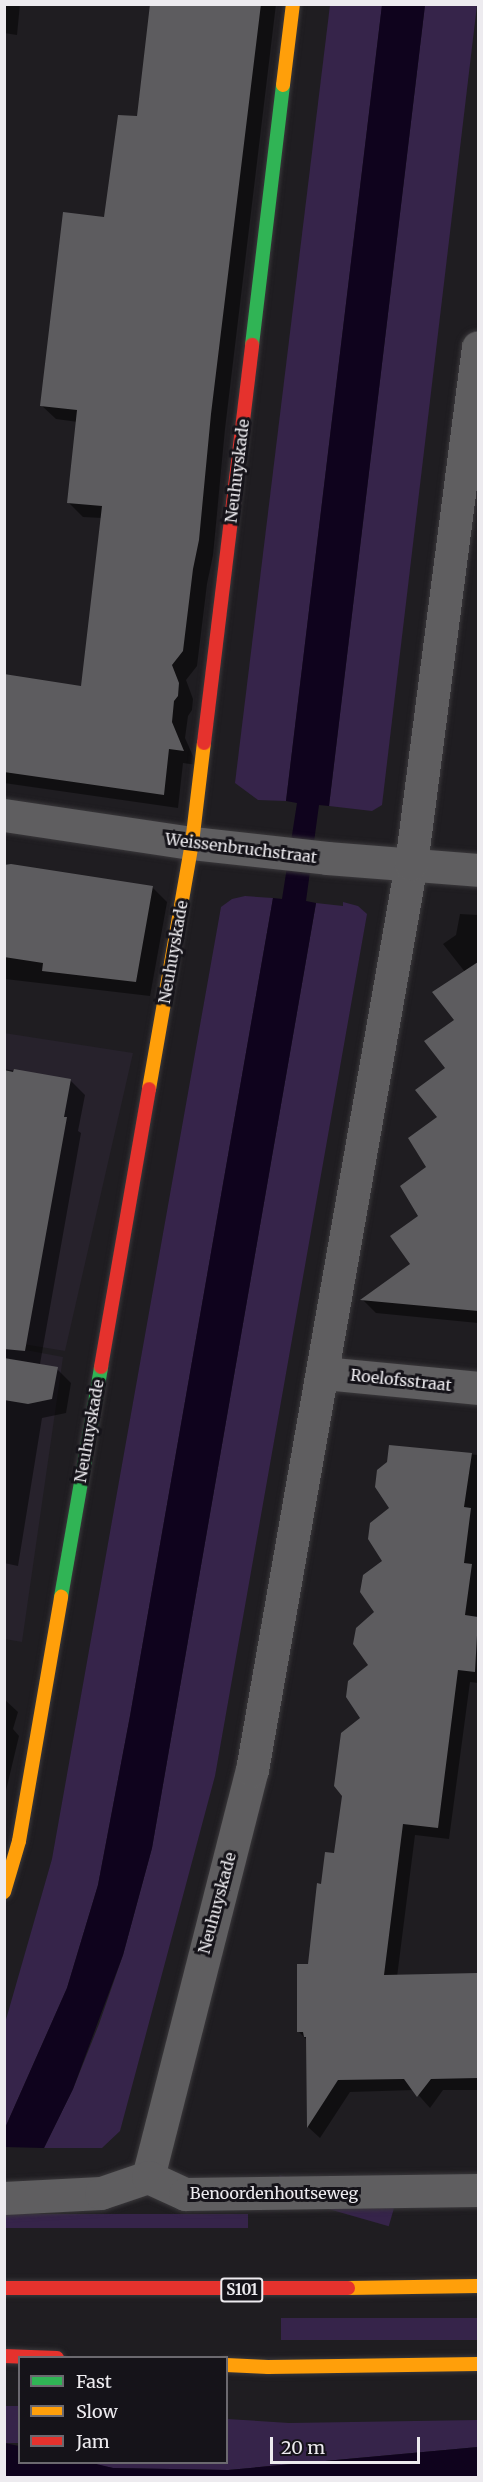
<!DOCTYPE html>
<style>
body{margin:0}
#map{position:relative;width:483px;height:2482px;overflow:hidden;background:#1f1d21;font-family:Merriweather,serif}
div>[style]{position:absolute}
.built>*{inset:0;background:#27222c}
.green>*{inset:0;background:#36244a;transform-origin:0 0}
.water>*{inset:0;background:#0f031d}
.shadow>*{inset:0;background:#0007}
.building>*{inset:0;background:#5d5c5f}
.roads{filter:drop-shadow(0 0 2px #3a383b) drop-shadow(0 0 2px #3a383b)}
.street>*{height:33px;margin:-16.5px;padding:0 16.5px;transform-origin:16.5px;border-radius:16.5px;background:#5f5e60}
.fast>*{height:14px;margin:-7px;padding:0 7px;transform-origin:7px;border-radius:7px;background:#30b455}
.slow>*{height:14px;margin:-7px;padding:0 7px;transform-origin:7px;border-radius:7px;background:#ff9f0a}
.jam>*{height:14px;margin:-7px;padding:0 7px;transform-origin:7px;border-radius:7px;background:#e5322d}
span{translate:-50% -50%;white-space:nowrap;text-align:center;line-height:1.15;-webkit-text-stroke:6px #151319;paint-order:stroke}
.shield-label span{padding:2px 4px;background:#151319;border:2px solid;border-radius:4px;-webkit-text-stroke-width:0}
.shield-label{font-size:15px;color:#edebef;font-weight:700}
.street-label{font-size:16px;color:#edebef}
.frame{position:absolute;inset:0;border:6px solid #edebef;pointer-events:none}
.legend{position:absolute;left:18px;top:2356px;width:210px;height:108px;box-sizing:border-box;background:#151319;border:2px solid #6b696f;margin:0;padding:8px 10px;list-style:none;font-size:18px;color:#edebef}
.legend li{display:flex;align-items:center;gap:12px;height:30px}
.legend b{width:30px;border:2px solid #6b696f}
.scale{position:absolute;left:270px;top:2437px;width:150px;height:27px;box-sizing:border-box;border:3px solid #edebef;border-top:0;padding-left:8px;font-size:18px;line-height:21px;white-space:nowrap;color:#edebef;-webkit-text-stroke:4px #151319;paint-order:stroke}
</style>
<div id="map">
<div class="built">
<i style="clip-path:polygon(4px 1033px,133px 1053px,65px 1351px,5px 1341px)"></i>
<i style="clip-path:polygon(4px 1346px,63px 1357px,22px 1642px,5px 1639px)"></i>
</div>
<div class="green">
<i style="clip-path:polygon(330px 5px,382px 5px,286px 801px,258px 800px,235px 783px)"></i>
<i style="clip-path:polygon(425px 5px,477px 5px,382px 805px,372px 811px,329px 806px)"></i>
<i style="clip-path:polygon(245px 896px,273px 898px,130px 1716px,98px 1885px,67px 1988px,5px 2128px,5px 2023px,52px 1859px,221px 907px,232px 899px)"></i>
<i style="clip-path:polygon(343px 902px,358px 906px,367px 914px,215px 1776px,120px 2131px,102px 2148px,44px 2148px,73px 2089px,99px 2024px,123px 1955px,152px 1848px,316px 903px,343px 906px)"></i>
<i style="left:394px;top:2208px;width:19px;height:119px;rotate:106deg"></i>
<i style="left:248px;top:2214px;width:14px;height:243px;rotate:90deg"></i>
<i style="left:478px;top:2318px;width:22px;height:197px;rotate:90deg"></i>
<i style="left:5px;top:2406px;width:14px;height:37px"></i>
<i style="clip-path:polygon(227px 2419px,289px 2423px,478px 2420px,478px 2447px,228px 2470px,113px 2468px,88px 2463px,226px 2462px)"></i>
</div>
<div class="water">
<i style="clip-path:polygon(382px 5px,425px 5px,329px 806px,319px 805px,306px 901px,316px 903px,152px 1848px,123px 1955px,73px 2089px,44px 2148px,5px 2147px,5px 2128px,67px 1988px,98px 1885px,130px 1716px,273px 898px,282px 899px,297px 803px,286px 801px)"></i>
<i style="clip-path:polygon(4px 2443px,19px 2446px,20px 2462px,88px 2462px,113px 2468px,228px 2470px,478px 2447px,478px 2477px,5px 2477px)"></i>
</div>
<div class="shadow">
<i style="clip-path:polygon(4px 4px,20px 4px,17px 35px,4px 33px)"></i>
<i style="clip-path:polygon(151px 4px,276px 4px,225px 429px,213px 555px,207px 584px,197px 666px,186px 680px,193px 699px,192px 710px,188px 716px,185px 738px,197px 765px,183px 763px,178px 808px,4px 783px,4px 675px,82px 688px,102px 518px,83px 517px,68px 502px,78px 422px,56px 419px,41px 405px,138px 118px)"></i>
<i style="clip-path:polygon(4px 866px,152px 887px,167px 902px,150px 996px,5px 979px,4px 984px)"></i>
<i style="clip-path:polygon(460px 914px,478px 915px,478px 1323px,376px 1313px,363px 1300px,412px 1265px,465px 972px,443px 944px,456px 935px)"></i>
<i style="clip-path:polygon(4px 1069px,70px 1080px,85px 1095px,78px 1131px,81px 1133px,40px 1364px,57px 1369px,71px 1383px,66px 1413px,42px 1418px,18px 1566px,4px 1563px)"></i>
<i style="clip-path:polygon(390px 1447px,478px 1455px,478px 1683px,470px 1682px,449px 1839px,415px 1835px,397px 1977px,478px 1974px,478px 2090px,443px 2090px,430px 2108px,414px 2090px,350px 2092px,320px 2138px,308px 2127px,308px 2041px,298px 2031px,322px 1886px,335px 1855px,362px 1718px,391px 1508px,388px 1463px)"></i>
<i style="clip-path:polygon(4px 1699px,18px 1712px,13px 1729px,19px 1736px,4px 1799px)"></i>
</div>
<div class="building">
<i style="clip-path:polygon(150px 4px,261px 4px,211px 414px,199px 540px,193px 569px,183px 651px,172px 665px,179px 683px,178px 696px,174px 701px,172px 722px,184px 751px,169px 749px,164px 795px,4px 772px,4px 674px,81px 686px,102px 506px,67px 503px,77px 410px,40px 406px,63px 212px,104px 217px,118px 115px,137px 116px)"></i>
<i style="clip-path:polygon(11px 864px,153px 886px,136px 982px,42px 971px,43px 963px,4px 957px,4px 865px)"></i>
<i style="clip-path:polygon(478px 962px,478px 1311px,360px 1300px,410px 1264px,390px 1236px,418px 1216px,400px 1186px,426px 1167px,408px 1138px,437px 1117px,415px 1090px,445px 1068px,424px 1041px,454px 1020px,432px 992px)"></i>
<i style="clip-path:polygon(14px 1069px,71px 1079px,64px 1117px,67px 1117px,25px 1351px,4px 1349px,4px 1070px,13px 1072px)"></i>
<i style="clip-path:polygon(4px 1358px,58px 1367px,52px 1399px,28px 1404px,4px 1400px)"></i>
<i style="clip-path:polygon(389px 1445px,472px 1453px,464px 1507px,471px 1508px,464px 1563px,472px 1564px,465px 1615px,478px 1617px,475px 1672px,458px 1670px,438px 1828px,403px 1824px,384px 1975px,478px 1973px,478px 2078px,431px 2079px,417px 2097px,404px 2079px,338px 2080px,307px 2128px,306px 2037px,304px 2037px,303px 2032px,297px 2032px,297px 1964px,308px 1964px,317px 1883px,321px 1884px,325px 1852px,334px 1853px,342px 1796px,334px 1786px,341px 1733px,360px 1718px,346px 1697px,348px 1681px,368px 1665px,353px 1644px,356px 1628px,374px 1612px,360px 1592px,363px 1575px,382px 1561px,368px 1539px,370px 1523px,389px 1508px,375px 1487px,377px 1470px,387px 1462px)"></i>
</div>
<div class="roads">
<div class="street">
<i style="left:4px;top:815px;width:190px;rotate:8.5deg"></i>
<i style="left:192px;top:843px;width:136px;rotate:6.3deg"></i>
<i style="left:327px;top:858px;width:151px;rotate:4.5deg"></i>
<i style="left:323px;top:1373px;width:156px;rotate:5.5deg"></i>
<i style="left:148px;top:2177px;width:420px;rotate:-75.7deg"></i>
<i style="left:252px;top:1770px;width:920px;rotate:-80.05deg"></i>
<i style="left:411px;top:864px;width:521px;rotate:-82.62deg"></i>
<i style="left:4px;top:2198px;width:97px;rotate:-3deg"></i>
<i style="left:101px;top:2193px;width:50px;rotate:-18.8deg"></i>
<i style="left:148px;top:2177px;width:41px;rotate:24.7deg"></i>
<i style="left:185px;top:2194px;width:293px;rotate:-0.8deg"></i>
</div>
<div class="fast">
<i style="left:252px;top:345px;width:262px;rotate:-83.2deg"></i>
<i style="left:61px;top:1597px;width:233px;rotate:-80.1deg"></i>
</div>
<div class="slow">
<i style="left:283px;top:85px;width:82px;rotate:-83deg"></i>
<i style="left:149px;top:1089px;width:250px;rotate:-80.1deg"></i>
<i style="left:192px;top:843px;width:101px;rotate:-83.2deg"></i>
<i style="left:4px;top:1892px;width:53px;rotate:-73.6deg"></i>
<i style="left:19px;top:1841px;width:248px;rotate:-80.2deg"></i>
<i style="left:348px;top:2288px;width:130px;rotate:-0.9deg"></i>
<i style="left:226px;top:2365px;width:42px;rotate:2.7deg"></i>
<i style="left:268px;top:2367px;width:210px;rotate:-0.8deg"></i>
</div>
<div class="jam">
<i style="left:204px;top:743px;width:401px;rotate:-83.1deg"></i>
<i style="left:101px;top:1367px;width:282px;rotate:-80.2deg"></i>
<i style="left:4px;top:2288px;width:344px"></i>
<i style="left:4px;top:2356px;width:53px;rotate:2.2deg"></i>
</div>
</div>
<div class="shield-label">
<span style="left:242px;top:2290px">S101</span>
</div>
<div class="street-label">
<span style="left:237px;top:471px;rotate:-83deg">Neuhuyskade</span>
<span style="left:241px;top:848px;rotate:7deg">Weissenbruchstraat</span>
<span style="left:173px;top:952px;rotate:-80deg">Neuhuyskade</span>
<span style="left:401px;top:1380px;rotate:6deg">Roelofsstraat</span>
<span style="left:89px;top:1431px;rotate:-80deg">Neuhuyskade</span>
<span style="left:217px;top:1903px;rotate:-75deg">Neuhuyskade</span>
<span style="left:274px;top:2193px">Benoordenhoutseweg</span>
</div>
<div class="frame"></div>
<ul class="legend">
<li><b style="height:8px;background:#30b455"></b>Fast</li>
<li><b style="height:8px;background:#ff9f0a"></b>Slow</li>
<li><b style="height:8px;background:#e5322d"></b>Jam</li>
</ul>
<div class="scale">20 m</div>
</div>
